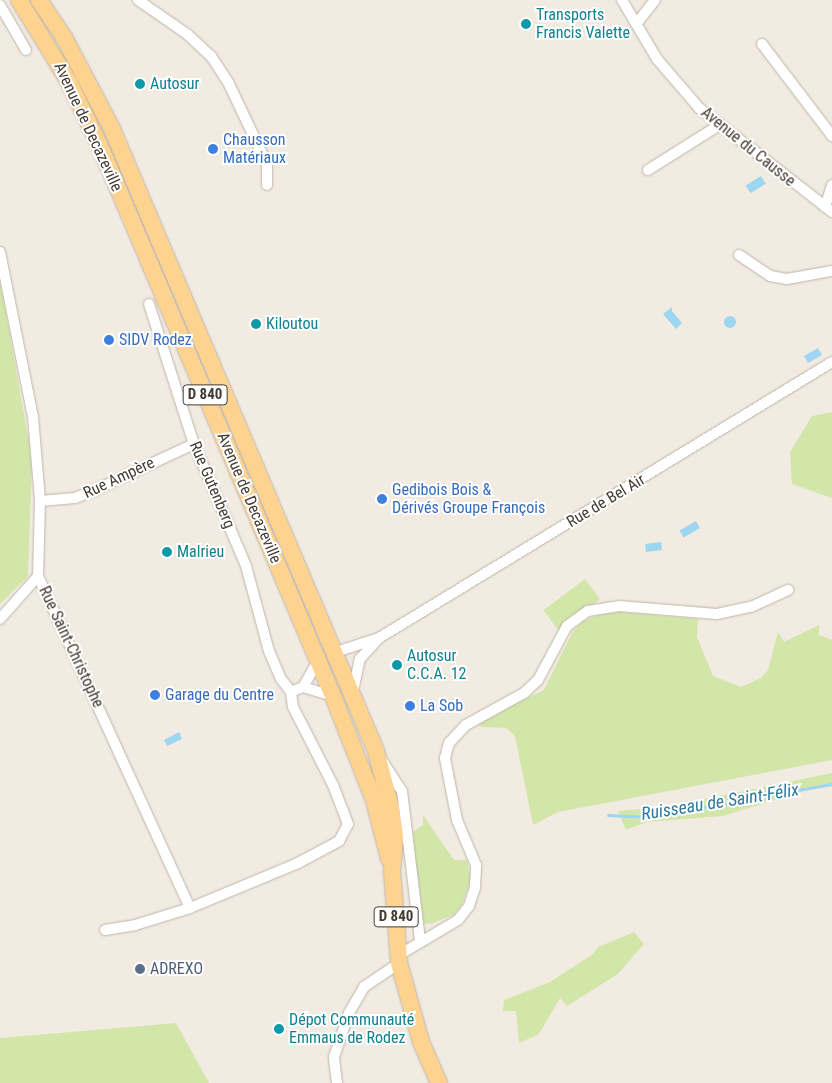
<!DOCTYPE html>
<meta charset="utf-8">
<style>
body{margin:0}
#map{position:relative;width:832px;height:1083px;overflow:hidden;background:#f1ebe2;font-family:"Roboto Condensed",sans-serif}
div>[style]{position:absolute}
.green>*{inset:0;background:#d2e6aa;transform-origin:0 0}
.water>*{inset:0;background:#9dd6f0;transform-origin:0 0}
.round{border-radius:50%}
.stream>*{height:3px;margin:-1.5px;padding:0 1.5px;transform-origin:1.5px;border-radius:1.5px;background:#9dd6f0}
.roads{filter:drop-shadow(0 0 1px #c0b5a8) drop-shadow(0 0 1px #c0b5a8)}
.minor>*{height:10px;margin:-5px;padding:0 5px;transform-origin:5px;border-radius:5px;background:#fff}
.primary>*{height:16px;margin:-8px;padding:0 8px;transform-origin:8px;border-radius:8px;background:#fed38f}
.dots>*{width:14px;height:14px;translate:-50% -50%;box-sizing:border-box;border:2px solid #fff;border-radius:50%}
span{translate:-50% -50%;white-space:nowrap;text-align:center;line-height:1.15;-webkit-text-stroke:4px #fff;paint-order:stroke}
.shield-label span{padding:1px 4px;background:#fff;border:1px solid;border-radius:4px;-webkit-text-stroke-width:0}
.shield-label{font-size:15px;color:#433b33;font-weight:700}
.culture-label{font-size:16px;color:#0d838f}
.left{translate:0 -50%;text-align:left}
.street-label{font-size:16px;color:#433b33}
.shop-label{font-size:16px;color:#366cbe}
.service-label{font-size:16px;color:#4e5e75}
.water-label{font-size:18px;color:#2a799e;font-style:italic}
</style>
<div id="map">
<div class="green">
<i style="clip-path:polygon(0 279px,32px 460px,28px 576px,0 604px)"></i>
<i style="clip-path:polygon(832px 412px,832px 498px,792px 484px,790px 452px,812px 416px)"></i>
<i style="left:585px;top:579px;width:25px;height:52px;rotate:53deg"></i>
<i style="clip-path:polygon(620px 612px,698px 619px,697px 637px,713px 676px,741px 687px,761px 678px,768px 670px,778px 632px,784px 642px,819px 625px,819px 635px,832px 640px,832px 760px,558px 812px,533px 825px,515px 736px,506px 728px,482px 727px,475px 722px,544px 690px,573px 631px,583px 621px,598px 615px)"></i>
<i style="clip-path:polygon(832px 773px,832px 786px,806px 790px,723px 816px,647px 822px,626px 830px,618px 811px,666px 807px)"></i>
<i style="clip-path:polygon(423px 815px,454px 860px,467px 860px,471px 879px,462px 905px,454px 915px,430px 924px,423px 923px,419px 907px,413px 837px,413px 832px,423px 825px)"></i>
<i style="clip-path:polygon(634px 932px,644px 944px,618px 974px,567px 1006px,560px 998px,539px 1034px,519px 1043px,516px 1011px,503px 1011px,504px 1000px,550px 982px,593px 954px,598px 947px)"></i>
<i style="clip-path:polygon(176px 1023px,209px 1083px,0 1083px,0 1038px)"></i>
</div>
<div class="water">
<i style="left:761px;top:176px;width:9px;height:18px;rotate:58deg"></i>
<i style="clip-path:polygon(672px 307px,672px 311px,682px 323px,676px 329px,663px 314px)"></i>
<i class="round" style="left:724px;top:316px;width:12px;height:12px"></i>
<i style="left:818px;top:348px;width:8px;height:16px;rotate:60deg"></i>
<i style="left:696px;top:521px;width:8px;height:19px;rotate:60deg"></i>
<i style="left:661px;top:542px;width:8px;height:16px;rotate:83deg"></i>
<i style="clip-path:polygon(179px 732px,182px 739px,167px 746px,164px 740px)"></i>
</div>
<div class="stream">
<i style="left:88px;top:138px;width:33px;rotate:67deg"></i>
<i style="left:608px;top:815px;width:40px;rotate:2.9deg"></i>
<i style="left:648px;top:817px;width:187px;rotate:-10.2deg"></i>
</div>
<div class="roads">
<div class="minor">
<i style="left:138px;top:0;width:60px;rotate:34.8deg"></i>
<i style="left:187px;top:34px;width:33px;rotate:43deg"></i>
<i style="left:211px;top:56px;width:31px;rotate:57deg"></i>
<i style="left:228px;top:82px;width:91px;rotate:64.6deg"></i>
<i style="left:267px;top:164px;width:21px;rotate:90deg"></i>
<i style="left:622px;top:0;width:69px;rotate:59.3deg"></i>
<i style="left:657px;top:59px;width:65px;rotate:49.4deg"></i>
<i style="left:699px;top:108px;width:169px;rotate:38deg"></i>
<i style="left:0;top:5px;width:52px;rotate:60deg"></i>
<i style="left:637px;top:23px;width:29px;rotate:-52deg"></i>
<i style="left:762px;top:44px;width:116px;rotate:52.7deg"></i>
<i style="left:648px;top:170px;width:83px;rotate:-32.2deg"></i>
<i style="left:825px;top:207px;width:23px;rotate:-72deg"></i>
<i style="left:0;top:252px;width:168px;rotate:78.7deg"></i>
<i style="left:33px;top:417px;width:84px;rotate:85.2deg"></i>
<i style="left:40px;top:501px;width:75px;rotate:91.5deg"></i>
<i style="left:38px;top:576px;width:365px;rotate:65.4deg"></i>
<i style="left:190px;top:908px;width:117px;rotate:-22.6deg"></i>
<i style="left:298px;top:863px;width:47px;rotate:-28.2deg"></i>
<i style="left:339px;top:841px;width:19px;rotate:-62deg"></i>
<i style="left:348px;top:824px;width:42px;rotate:-111deg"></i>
<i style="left:333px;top:785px;width:88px;rotate:-117.1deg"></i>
<i style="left:293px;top:707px;width:15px;rotate:-98deg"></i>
<i style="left:291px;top:692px;width:13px;rotate:-23deg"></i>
<i style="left:739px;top:255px;width:37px;rotate:34deg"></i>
<i style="left:770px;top:276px;width:17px;rotate:10deg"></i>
<i style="left:787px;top:279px;width:46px;rotate:-10.1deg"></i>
<i style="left:149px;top:304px;width:147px;rotate:72.2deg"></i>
<i style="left:194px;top:444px;width:133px;rotate:66.9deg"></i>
<i style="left:246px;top:566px;width:88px;rotate:74.9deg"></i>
<i style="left:269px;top:651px;width:30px;rotate:67deg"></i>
<i style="left:281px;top:679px;width:16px;rotate:52deg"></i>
<i style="left:40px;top:501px;width:35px;rotate:-5deg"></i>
<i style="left:75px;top:498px;width:19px;rotate:-21deg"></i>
<i style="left:93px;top:491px;width:111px;rotate:-25deg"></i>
<i style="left:0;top:619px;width:57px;rotate:-48.5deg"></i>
<i style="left:336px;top:652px;width:45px;rotate:-18deg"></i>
<i style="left:379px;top:638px;width:530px;rotate:-31.35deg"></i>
<i style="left:318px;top:661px;width:30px;rotate:120deg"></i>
<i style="left:303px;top:687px;width:31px;rotate:17deg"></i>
<i style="left:353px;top:691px;width:33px;rotate:-78deg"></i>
<i style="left:360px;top:659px;width:27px;rotate:-48deg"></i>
<i style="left:383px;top:762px;width:35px;rotate:57deg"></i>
<i style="left:402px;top:791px;width:149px;rotate:83.1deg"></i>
<i style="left:105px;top:930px;width:30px;rotate:-9deg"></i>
<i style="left:135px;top:925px;width:58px;rotate:-17.2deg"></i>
<i style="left:399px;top:955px;width:69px;rotate:-30.7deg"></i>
<i style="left:458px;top:920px;width:18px;rotate:-52deg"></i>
<i style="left:469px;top:906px;width:20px;rotate:-72deg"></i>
<i style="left:475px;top:887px;width:22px;rotate:-87deg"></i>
<i style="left:476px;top:865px;width:49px;rotate:-112.9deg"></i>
<i style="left:457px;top:820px;width:63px;rotate:-101deg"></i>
<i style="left:445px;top:758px;width:16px;rotate:-75deg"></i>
<i style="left:449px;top:743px;width:25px;rotate:-47deg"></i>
<i style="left:466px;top:725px;width:66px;rotate:-28.9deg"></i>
<i style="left:524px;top:693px;width:19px;rotate:-43deg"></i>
<i style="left:538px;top:680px;width:61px;rotate:-61.8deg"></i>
<i style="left:567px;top:626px;width:26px;rotate:-36deg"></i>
<i style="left:588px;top:611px;width:31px;rotate:-9deg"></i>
<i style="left:619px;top:606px;width:98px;rotate:4.7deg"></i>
<i style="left:717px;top:614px;width:35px;rotate:-12deg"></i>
<i style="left:751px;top:607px;width:41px;rotate:-24.7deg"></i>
<i style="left:337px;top:1083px;width:26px;rotate:-97deg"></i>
<i style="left:334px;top:1057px;width:46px;rotate:-71.2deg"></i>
<i style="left:349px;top:1013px;width:30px;rotate:-60deg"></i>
<i style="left:364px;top:987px;width:42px;rotate:-34.4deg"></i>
</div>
<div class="primary">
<i style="left:19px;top:0;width:96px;rotate:58.6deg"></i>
<i style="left:69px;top:82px;width:71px;rotate:64.2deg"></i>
<i style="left:100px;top:146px;width:597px;rotate:67.04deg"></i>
<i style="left:333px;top:696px;width:112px;rotate:68.5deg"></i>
<i style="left:374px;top:800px;width:61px;rotate:75.7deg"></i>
<i style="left:39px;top:0;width:47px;rotate:56.3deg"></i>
<i style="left:65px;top:39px;width:102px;rotate:62.4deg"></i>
<i style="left:112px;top:129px;width:676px;rotate:67deg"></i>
<i style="left:376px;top:751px;width:59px;rotate:75.3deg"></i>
<i style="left:391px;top:808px;width:29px;rotate:82deg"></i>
<i style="left:395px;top:837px;width:34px;rotate:95deg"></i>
<i style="left:392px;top:871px;width:92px;rotate:85.6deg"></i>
<i style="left:399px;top:963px;width:82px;rotate:74.4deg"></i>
<i style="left:421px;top:1042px;width:45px;rotate:66.3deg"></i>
</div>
</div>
<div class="dots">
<i style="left:526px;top:24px;background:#0f9aa8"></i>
<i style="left:140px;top:84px;background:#0f9aa8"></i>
<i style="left:213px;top:149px;background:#3f7fe0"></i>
<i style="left:256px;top:324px;background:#0f9aa8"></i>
<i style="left:109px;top:340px;background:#3f7fe0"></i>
<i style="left:382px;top:499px;background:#3f7fe0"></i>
<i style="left:167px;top:552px;background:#0f9aa8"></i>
<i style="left:397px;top:665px;background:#0f9aa8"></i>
<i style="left:155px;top:695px;background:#3f7fe0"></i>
<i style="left:410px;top:706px;background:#3f7fe0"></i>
<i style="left:140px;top:969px;background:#5c6f8a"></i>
<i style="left:279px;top:1029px;background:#0f9aa8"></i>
</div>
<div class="shield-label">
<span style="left:205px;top:395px">D 840</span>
<span style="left:396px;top:917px">D 840</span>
</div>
<div class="culture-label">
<span class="left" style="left:536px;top:24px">Transports<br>Francis Valette</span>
<span class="left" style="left:150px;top:84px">Autosur</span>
<span class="left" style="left:266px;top:324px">Kiloutou</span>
<span class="left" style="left:177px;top:552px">Malrieu</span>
<span class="left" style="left:407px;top:665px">Autosur<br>C.C.A. 12</span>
<span class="left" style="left:289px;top:1029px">Dépot Communauté<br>Emmaus de Rodez</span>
</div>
<div class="street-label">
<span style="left:88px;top:127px;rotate:65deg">Avenue de Decazeville</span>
<span style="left:748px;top:147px;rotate:39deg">Avenue du Causse</span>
<span style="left:119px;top:478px;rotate:-25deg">Rue Ampère</span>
<span style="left:212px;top:485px;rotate:67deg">Rue Gutenberg</span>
<span style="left:249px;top:498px;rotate:67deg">Avenue de Decazeville</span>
<span style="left:606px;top:501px;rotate:-31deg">Rue de Bel Air</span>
<span style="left:71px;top:647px;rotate:65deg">Rue Saint-Christophe</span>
</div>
<div class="shop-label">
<span class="left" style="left:223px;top:149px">Chausson<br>Matériaux</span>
<span class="left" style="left:119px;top:340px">SIDV Rodez</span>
<span class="left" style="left:392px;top:499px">Gedibois Bois &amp;<br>Dérivés Groupe François</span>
<span class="left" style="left:165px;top:695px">Garage du Centre</span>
<span class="left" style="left:420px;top:706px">La Sob</span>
</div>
<div class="service-label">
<span class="left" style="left:150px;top:969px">ADREXO</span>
</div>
<div class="water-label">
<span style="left:720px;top:802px;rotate:-9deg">Ruisseau de Saint-Félix</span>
</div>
</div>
